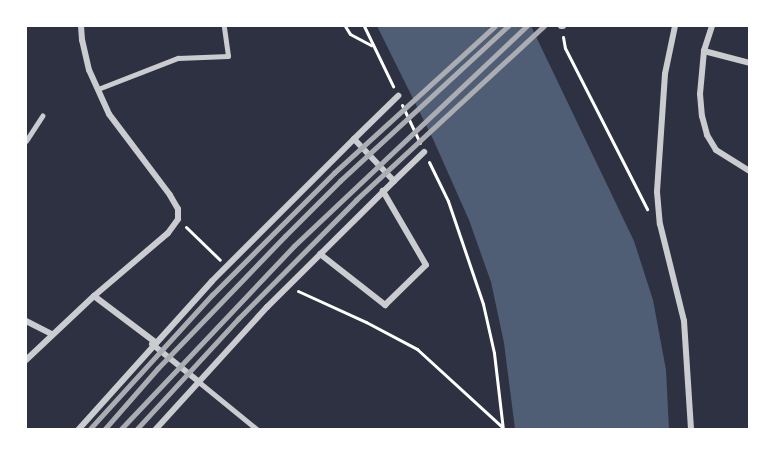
<!DOCTYPE html>
<style>
body{margin:0}
#map{position:relative;width:775px;height:455px;overflow:hidden;background:#2d3142;font-family:Overpass,sans-serif}
div>[style]{position:absolute}
.water>*{inset:0;background:#4f5d75}
.path>*{height:3px;margin:-1.5px;padding:0 1.5px;transform-origin:1.5px;border-radius:1.5px;background:#fff}
.service>*{height:4.5px;margin:-2.25px;padding:0 2.25px;transform-origin:2.25px;border-radius:2.25px;background:#caccd0}
.minor>*{height:6px;margin:-3px;padding:0 3px;transform-origin:3px;border-radius:3px;background:#caccd0}
.rail>*{height:4.5px;margin:-2.25px;padding:0 2.25px;transform-origin:2.25px;border-radius:2.25px;background:#abadb3}
span{translate:-50% -50%;white-space:nowrap;text-align:center;line-height:1.15;-webkit-text-stroke:4.5px #fff;paint-order:stroke}
.frame{position:absolute;inset:0;border:27px solid #fff;pointer-events:none}
</style>
<div id="map">
<div class="water">
<i style="clip-path:polygon(377px 26px,531px 26px,634px 241px,653px 300px,666px 370px,669px 429px,515px 429px,504px 343px,491px 282px,469px 220px,433px 139px)"></i>
</div>
<div class="path">
<i style="left:345px;top:26px;width:9px;rotate:58deg"></i>
<i style="left:350px;top:34px;width:24px;rotate:28deg"></i>
<i style="left:364px;top:26px;width:67px;rotate:64.2deg"></i>
<i style="left:563px;top:37px;width:11px;rotate:80deg"></i>
<i style="left:565px;top:48px;width:181px;rotate:63deg"></i>
<i style="left:402px;top:105px;width:42px;rotate:64.7deg"></i>
<i style="left:429px;top:162px;width:43px;rotate:64deg"></i>
<i style="left:448px;top:201px;width:109px;rotate:71.2deg"></i>
<i style="left:483px;top:304px;width:50px;rotate:77.3deg"></i>
<i style="left:494px;top:353px;width:78px;rotate:83.3deg"></i>
<i style="left:186px;top:227px;width:47px;rotate:44.1deg"></i>
<i style="left:298px;top:291px;width:75px;rotate:24.5deg"></i>
<i style="left:366px;top:322px;width:58px;rotate:27.9deg"></i>
<i style="left:417px;top:349px;width:115px;rotate:42.5deg"></i>
</div>
<div class="service">
<i style="left:98px;top:89px;width:86px;rotate:-21.2deg"></i>
<i style="left:178px;top:58px;width:50px;rotate:-2.3deg"></i>
<i style="left:228px;top:56px;width:30px;rotate:-98deg"></i>
<i style="left:26px;top:141px;width:30px;rotate:-57deg"></i>
<i style="left:198px;top:381px;width:77px;rotate:39.2deg"></i>
</div>
<div class="minor">
<i style="left:561px;top:26px;width:2px"></i>
<i style="left:675px;top:26px;width:49px;rotate:101.8deg"></i>
<i style="left:665px;top:74px;width:118px;rotate:93.9deg"></i>
<i style="left:657px;top:192px;width:32px;rotate:85deg"></i>
<i style="left:660px;top:224px;width:100px;rotate:76.1deg"></i>
<i style="left:684px;top:321px;width:109px;rotate:86.3deg"></i>
<i style="left:712px;top:26px;width:26px;rotate:108deg"></i>
<i style="left:704px;top:51px;width:43px;rotate:95.3deg"></i>
<i style="left:700px;top:94px;width:22px;rotate:85deg"></i>
<i style="left:702px;top:116px;width:20px;rotate:75deg"></i>
<i style="left:707px;top:135px;width:17px;rotate:59deg"></i>
<i style="left:716px;top:150px;width:40px;rotate:32deg"></i>
<i style="left:704px;top:51px;width:48px;rotate:14.6deg"></i>
<i style="left:354px;top:139px;width:62px;rotate:-44.3deg"></i>
<i style="left:394px;top:181px;width:42px;rotate:-44deg"></i>
<i style="left:320px;top:254px;width:83px;rotate:38.1deg"></i>
<i style="left:385px;top:305px;width:57px;rotate:-44.3deg"></i>
<i style="left:426px;top:265px;width:86px;rotate:-120.2deg"></i>
<i style="left:94px;top:296px;width:76px;rotate:37deg"></i>
<i style="left:26px;top:321px;width:29px;rotate:27deg"></i>
<i style="left:152px;top:344px;width:59px;rotate:38.8deg"></i>
<i style="left:26px;top:360px;width:93px;rotate:-43.3deg"></i>
<i style="left:94px;top:296px;width:97px;rotate:-40.4deg"></i>
<i style="left:168px;top:233px;width:17px;rotate:-54deg"></i>
<i style="left:178px;top:219px;width:10px;rotate:-90deg"></i>
<i style="left:178px;top:209px;width:16px;rotate:-120deg"></i>
<i style="left:170px;top:195px;width:101px;rotate:-127deg"></i>
<i style="left:109px;top:114px;width:48px;rotate:-114.4deg"></i>
<i style="left:89px;top:70px;width:31px;rotate:-103deg"></i>
<i style="left:82px;top:40px;width:14px;rotate:-94deg"></i>
<i style="left:78px;top:430px;width:200px;rotate:-48deg"></i>
<i style="left:212px;top:281px;width:201px;rotate:-45deg"></i>
<i style="left:354px;top:139px;width:58px;rotate:46.4deg"></i>
<i style="left:394px;top:181px;width:179px;rotate:135.2deg"></i>
<i style="left:267px;top:307px;width:166px;rotate:132.3deg"></i>
</div>
<div class="rail">
<i style="left:89px;top:430px;width:183px;rotate:-47.7deg"></i>
<i style="left:212px;top:295px;width:173px;rotate:-45deg"></i>
<i style="left:334px;top:173px;width:218px;rotate:-42.4deg"></i>
<i style="left:104px;top:430px;width:82px;rotate:-48.9deg"></i>
<i style="left:158px;top:368px;width:183px;rotate:-46.1deg"></i>
<i style="left:285px;top:236px;width:78px;rotate:-45deg"></i>
<i style="left:340px;top:181px;width:229px;rotate:-42.7deg"></i>
<i style="left:120px;top:430px;width:253px;rotate:-46.6deg"></i>
<i style="left:294px;top:246px;width:320px;rotate:-43.4deg"></i>
<i style="left:136px;top:430px;width:151px;rotate:-47.4deg"></i>
<i style="left:238px;top:319px;width:168px;rotate:-45.2deg"></i>
<i style="left:356px;top:200px;width:256px;rotate:-42.8deg"></i>
</div>
<div class="frame"></div>
</div>
